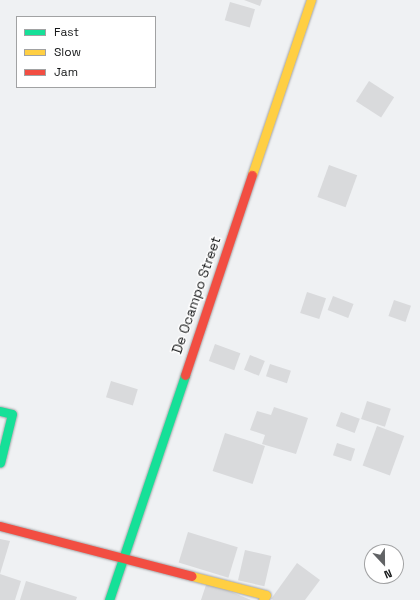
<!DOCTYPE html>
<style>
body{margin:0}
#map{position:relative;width:420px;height:600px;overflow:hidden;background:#eff1f3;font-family:"Space Grotesk",sans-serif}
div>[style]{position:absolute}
.building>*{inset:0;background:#d9dadc;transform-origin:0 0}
.roads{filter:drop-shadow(0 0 1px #a6a7a9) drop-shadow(0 0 1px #a6a7a9)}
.fast>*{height:9px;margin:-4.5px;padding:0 4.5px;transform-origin:4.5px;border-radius:4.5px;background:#16e098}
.slow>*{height:9px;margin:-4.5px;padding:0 4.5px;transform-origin:4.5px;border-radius:4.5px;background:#ffcf43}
.jam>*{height:9px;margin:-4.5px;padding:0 4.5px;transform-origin:4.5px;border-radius:4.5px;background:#f24e42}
span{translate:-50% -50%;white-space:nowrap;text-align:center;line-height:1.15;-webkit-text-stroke:3px #fff;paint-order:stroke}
.street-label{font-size:14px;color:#151718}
.legend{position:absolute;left:16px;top:16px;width:140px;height:72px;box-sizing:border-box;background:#fff;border:1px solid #a1a2a3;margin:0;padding:5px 7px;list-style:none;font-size:12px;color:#151718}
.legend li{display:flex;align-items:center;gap:8px;height:20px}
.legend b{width:20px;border:1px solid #a1a2a3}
.north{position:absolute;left:364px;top:544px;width:40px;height:40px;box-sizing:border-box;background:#fff;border:1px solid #a1a2a3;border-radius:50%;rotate:158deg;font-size:11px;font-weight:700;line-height:16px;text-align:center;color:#151718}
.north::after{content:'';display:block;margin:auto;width:14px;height:18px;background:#616365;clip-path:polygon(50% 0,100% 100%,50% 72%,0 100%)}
</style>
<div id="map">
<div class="building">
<i style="clip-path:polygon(244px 0,262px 0,260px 6px)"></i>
<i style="left:230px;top:2px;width:26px;height:19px;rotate:16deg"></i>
<i style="left:369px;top:81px;width:30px;height:24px;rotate:33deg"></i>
<i style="left:329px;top:165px;width:30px;height:34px;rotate:20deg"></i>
<i style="left:307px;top:292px;width:20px;height:22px;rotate:18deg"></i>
<i style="left:333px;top:296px;width:22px;height:15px;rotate:21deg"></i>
<i style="left:394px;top:300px;width:18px;height:17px;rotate:19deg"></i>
<i style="left:215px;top:344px;width:27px;height:18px;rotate:20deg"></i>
<i style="left:250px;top:355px;width:16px;height:16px;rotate:22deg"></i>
<i style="left:270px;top:364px;width:22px;height:13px;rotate:18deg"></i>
<i style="left:111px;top:381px;width:28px;height:17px;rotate:17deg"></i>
<i style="left:367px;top:401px;width:25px;height:19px;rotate:18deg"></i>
<i style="clip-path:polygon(274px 407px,308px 418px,296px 454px,262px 444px,265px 435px,250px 430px,257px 411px,271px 415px)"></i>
<i style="left:341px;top:412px;width:20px;height:15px;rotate:20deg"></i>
<i style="left:377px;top:426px;width:29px;height:42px;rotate:20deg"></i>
<i style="left:225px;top:433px;width:42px;height:40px;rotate:18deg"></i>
<i style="left:337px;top:443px;width:19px;height:13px;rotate:18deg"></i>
<i style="left:188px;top:532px;width:52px;height:32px;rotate:17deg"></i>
<i style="clip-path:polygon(0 539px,10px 541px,0 574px)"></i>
<i style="left:245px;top:550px;width:27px;height:31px;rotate:13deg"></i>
<i style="clip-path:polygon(297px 563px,320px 580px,305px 600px,273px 600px,271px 599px)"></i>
<i style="clip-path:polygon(0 574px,21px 581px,15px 600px,0 600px)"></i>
<i style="clip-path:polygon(26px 581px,77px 597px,76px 600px,20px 600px)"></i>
<i style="clip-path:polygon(207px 582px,251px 600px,201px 600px)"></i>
</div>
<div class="roads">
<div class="fast">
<i style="left:0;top:411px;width:12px;rotate:14deg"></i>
<i style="left:12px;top:414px;width:50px;rotate:103.8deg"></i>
<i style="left:109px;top:600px;width:237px;rotate:-71.3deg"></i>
</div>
<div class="slow">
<i style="left:252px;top:175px;width:185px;rotate:-71.4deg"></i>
<i style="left:192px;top:576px;width:76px;rotate:14.4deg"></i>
<i style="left:266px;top:595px;width:6px;rotate:121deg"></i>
</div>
<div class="jam">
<i style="left:185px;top:375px;width:211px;rotate:-71.5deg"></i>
<i style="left:0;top:526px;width:198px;rotate:14.6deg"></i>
</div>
</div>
<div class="street-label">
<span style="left:196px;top:295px;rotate:-71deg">De Ocampo Street</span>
</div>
<ul class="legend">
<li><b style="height:5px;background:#16e098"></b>Fast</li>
<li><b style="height:5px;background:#ffcf43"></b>Slow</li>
<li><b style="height:5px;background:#f24e42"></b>Jam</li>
</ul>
<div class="north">N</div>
</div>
